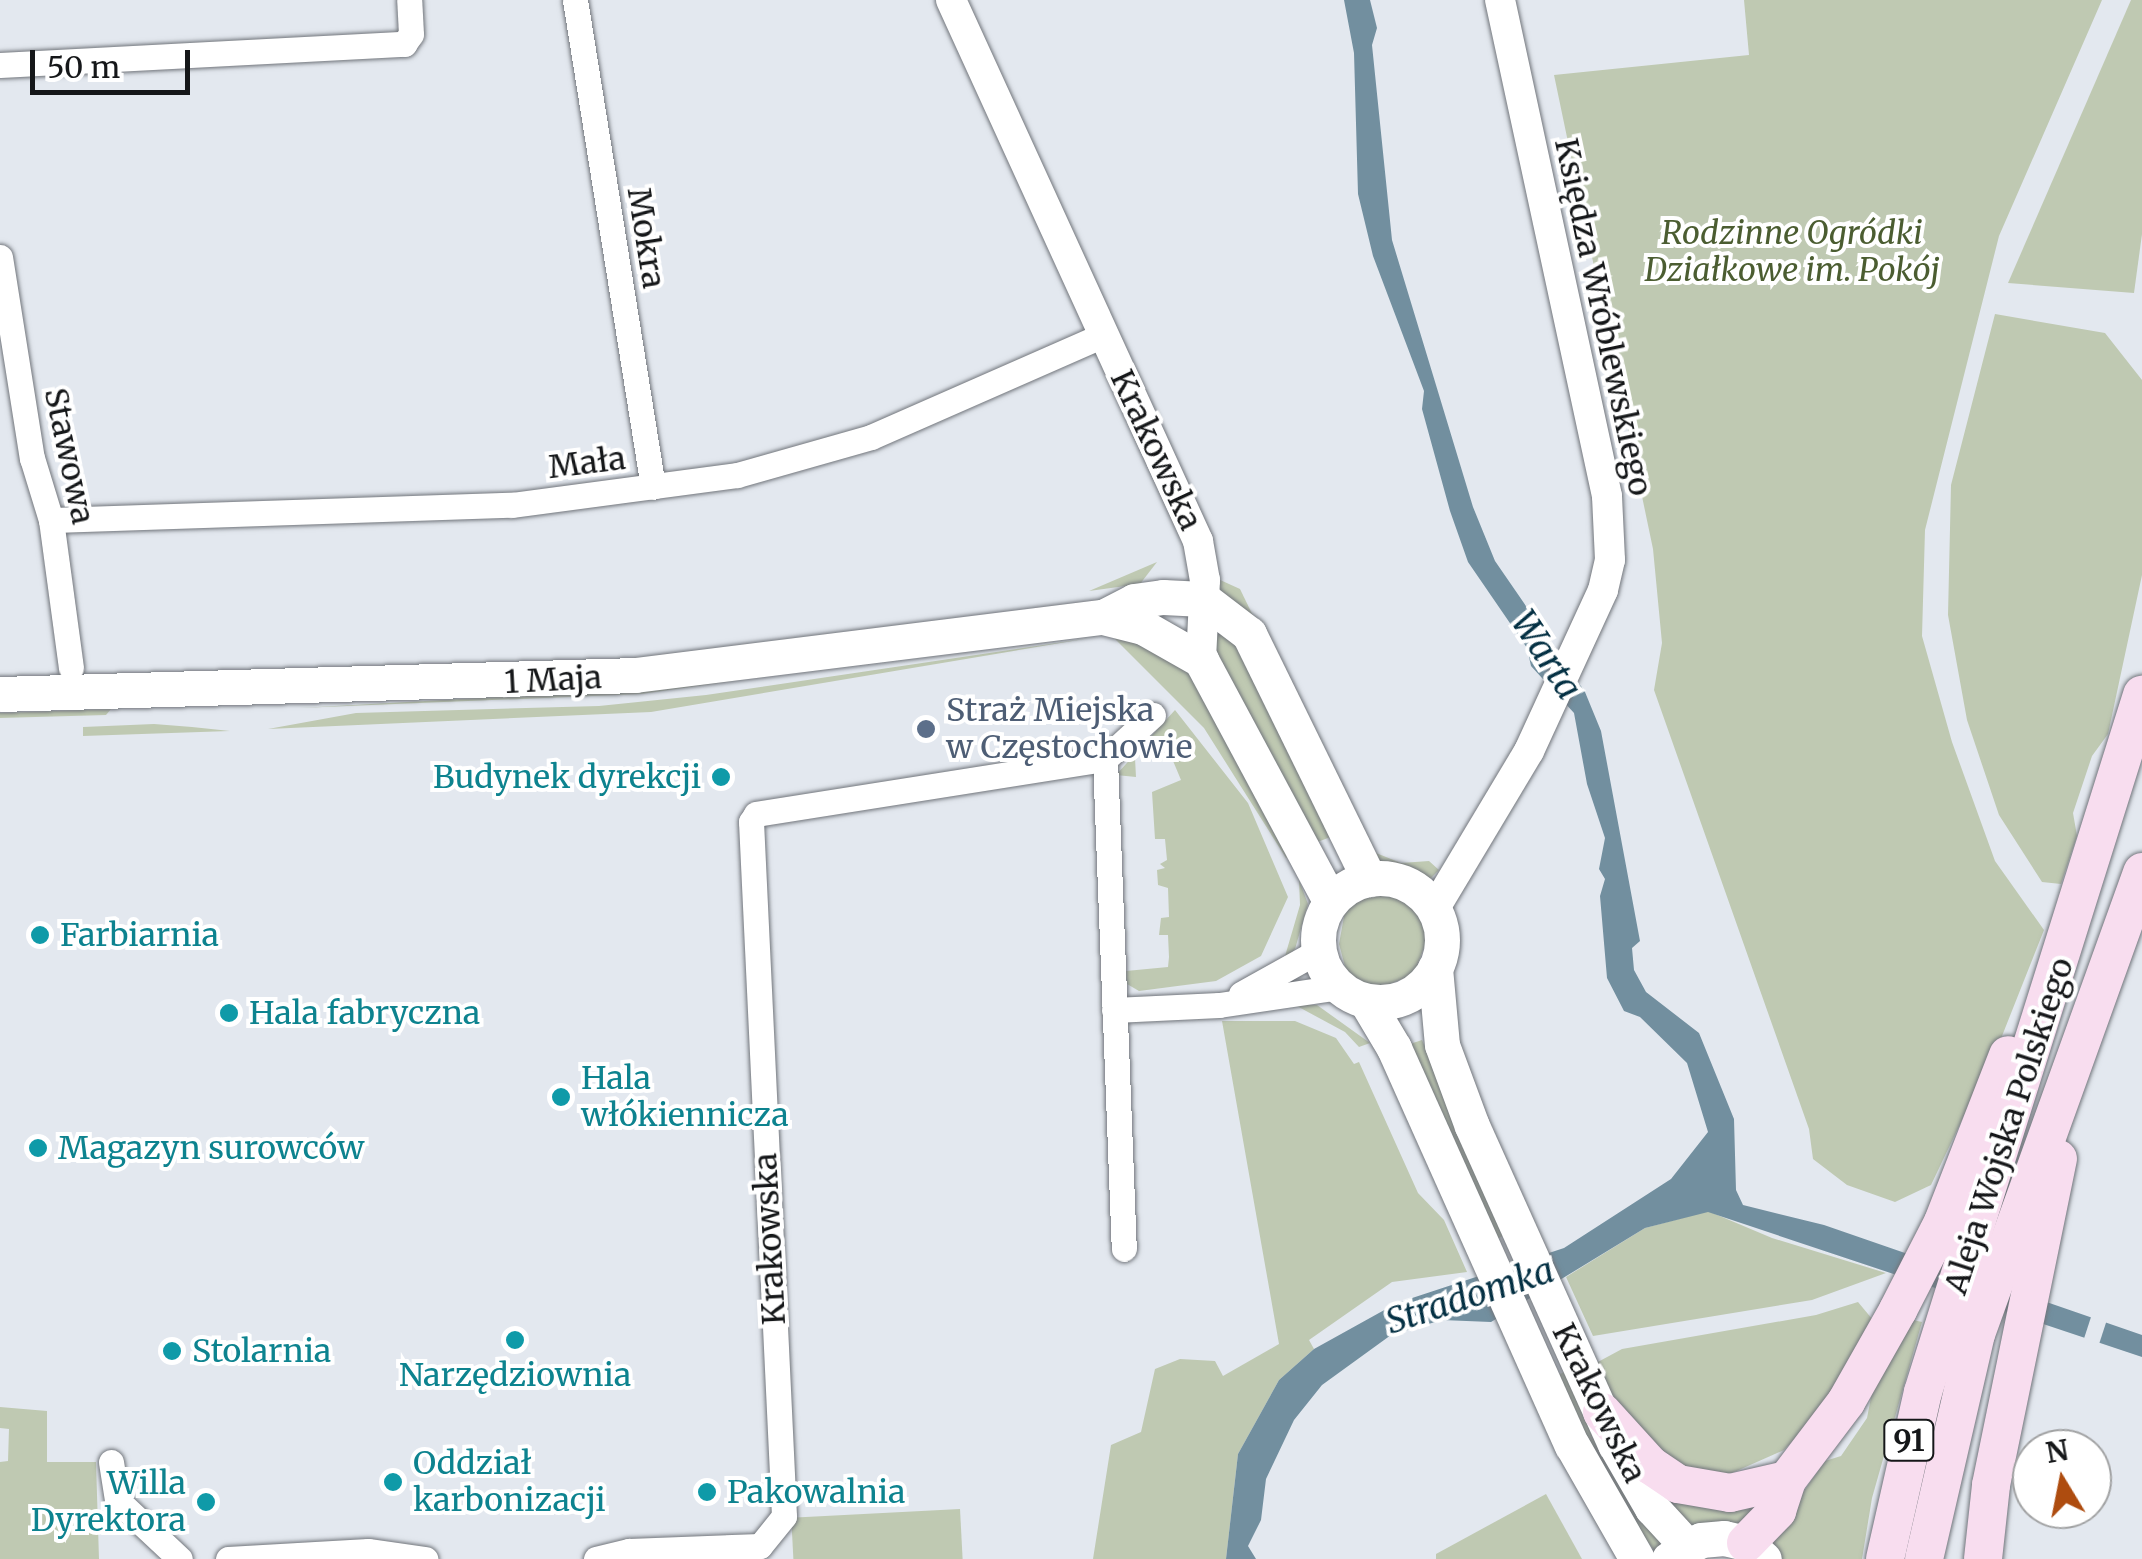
<!DOCTYPE html>
<meta charset="utf-8">
<style>
body{margin:0}
#map{position:relative;width:2142px;height:1559px;overflow:hidden;background:#e3e8ef;font-family:Merriweather,serif}
div>[style]{position:absolute}
.green>*{inset:0;background:#bfc9b2;transform-origin:0 0}
.water>*{inset:0;background:#728f9f}
.pier>*{inset:0;background:#e3e8ef;transform-origin:0 0}
.roads{filter:drop-shadow(0 0 2px #71757b) drop-shadow(0 0 2px #71757b)}
.minor>*{height:25px;margin:-12.5px;padding:0 12.5px;transform-origin:12.5px;border-radius:12.5px;background:#fff}
.tertiary>*{height:30px;margin:-15px;padding:0 15px;transform-origin:15px;border-radius:15px;background:#fff}
.secondary>*{height:35px;margin:-17.5px;padding:0 17.5px;transform-origin:17.5px;border-radius:17.5px;background:#fff}
.secondary>.ring{margin:-17.5px;padding:0;box-sizing:content-box;background:none;border:35px solid #fff;border-radius:50%}
.primary>*{height:38px;margin:-19px;padding:0 19px;transform-origin:19px;border-radius:19px;background:#f8ddef}
.dots>*{width:28px;height:28px;translate:-50% -50%;box-sizing:border-box;border:5px solid #fff;border-radius:50%}
span{translate:-50% -50%;white-space:nowrap;text-align:center;line-height:1.15;-webkit-text-stroke:8px #fff;paint-order:stroke}
.shield-label span{padding:2px 8px;background:#fff;border:2px solid;border-radius:8px;-webkit-text-stroke-width:0}
.shield-label{font-size:30px;color:#151719;font-weight:700}
.park-label{font-size:32px;color:#4b5d31;font-style:italic}
.street-label{font-size:32px;color:#151719}
.service-label{font-size:32px;color:#4e5e75}
.left{translate:0 -50%;text-align:left}
.culture-label{font-size:32px;color:#0d838f}
.right{translate:-100% -50%;text-align:right}
.water-label{font-size:35px;color:#043043;font-style:italic}
.north{position:absolute;left:2012px;top:1429px;width:100px;height:100px;box-sizing:border-box;background:#fff;border:2px solid #a1a2a3;border-radius:50%;rotate:350deg;font-size:28px;font-weight:700;line-height:40px;text-align:center;color:#151719}
.north::after{content:'';display:block;margin:auto;width:35px;height:45px;background:#ae4c0f;clip-path:polygon(50% 0,100% 100%,50% 72%,0 100%)}
.scale{position:absolute;left:30px;top:50px;width:160px;height:45px;box-sizing:border-box;border:5px solid #151719;border-top:0;padding-left:12px;font-size:30px;line-height:35px;white-space:nowrap;color:#151719;-webkit-text-stroke:8px #fff;paint-order:stroke}
</style>
<div id="map">
<div class="green">
<i style="clip-path:polygon(1744px 0,2102px 0,1999px 236px,1925px 530px,1922px 636px,1952px 742px,1995px 861px,2044px 930px,2002px 1036px,1931px 1185px,1895px 1202px,1847px 1185px,1813px 1159px,1809px 1129px,1654px 690px,1662px 643px,1653px 549px,1554px 75px,1749px 55px)"></i>
<i style="clip-path:polygon(2131px 0,2142px 0,2142px 234px,2134px 293px,2008px 283px)"></i>
<i style="clip-path:polygon(1995px 314px,2105px 333px,2142px 380px,2142px 575px,2108px 734px,2092px 756px,2073px 813px,2077px 836px,2061px 884px,2042px 882px,1999px 815px,1967px 720px,1948px 615px,1951px 485px)"></i>
<i style="clip-path:polygon(1157px 562px,1140px 584px,1089px 591px)"></i>
<i style="clip-path:polygon(1218px 579px,1240px 589px,1258px 626px,1216px 595px)"></i>
<i style="clip-path:polygon(1210px 615px,1240px 638px,1333px 836px,1315px 843px,1214px 658px)"></i>
<i style="clip-path:polygon(1103px 627px,1185px 667px,1292px 855px,1286px 858px,1204px 728px)"></i>
<i style="clip-path:polygon(1090px 638px,651px 712px,268px 729px,356px 713px,599px 706px,706px 695px)"></i>
<i style="clip-path:polygon(895px 658px,641px 694px,299px 708px,637px 689px)"></i>
<i style="clip-path:polygon(111px 709px,106px 715px,0 718px,0 713px)"></i>
<i style="clip-path:polygon(1175px 710px,1248px 803px,1288px 897px,1261px 956px,1216px 981px,1139px 991px,1127px 984px,1126px 971px,1168px 967px,1169px 957px,1168px 935px,1159px 935px,1161px 918px,1169px 917px,1168px 888px,1158px 885px,1157px 870px,1165px 868px,1160px 864px,1167px 860px,1165px 839px,1155px 839px,1152px 792px,1181px 780px,1166px 744px,1135px 758px,1136px 777px,1116px 775px)"></i>
<i style="clip-path:polygon(154px 724px,192px 727px,230px 731px,83px 736px,83px 727px)"></i>
<i style="clip-path:polygon(1366px 849px,1401px 863px,1429px 861px,1439px 870px,1426px 883px,1375px 861px)"></i>
<i style="clip-path:polygon(1299px 880px,1308px 904px,1295px 949px,1283px 963px,1300px 905px)"></i>
<i style="clip-path:polygon(1378px 890px,1411px 903px,1425px 924px,1426px 942px,1414px 974px,1378px 989px,1347px 974px,1339px 944px,1347px 900px)"></i>
<i style="clip-path:polygon(1295px 1005px,1317px 1005px,1370px 1043px,1359px 1047px,1345px 1032px)"></i>
<i style="clip-path:polygon(1222px 1021px,1295px 1021px,1336px 1038px,1354px 1064px,1359px 1062px,1418px 1193px,1444px 1220px,1467px 1272px,1392px 1282px,1309px 1340px,1314px 1349px,1279px 1380px,1238px 1454px,1226px 1559px,1093px 1559px,1111px 1445px,1141px 1432px,1155px 1369px,1180px 1359px,1215px 1361px,1223px 1376px,1279px 1344px)"></i>
<i style="clip-path:polygon(1422px 1040px,1507px 1234px,1493px 1241px,1404px 1046px)"></i>
<i style="clip-path:polygon(1708px 1211px,1772px 1238px,1886px 1273px,1812px 1300px,1593px 1336px,1566px 1277px,1645px 1228px)"></i>
<i style="clip-path:polygon(1858px 1302px,1873px 1320px,1815px 1418px,1784px 1450px,1723px 1477px,1672px 1464px,1612px 1399px,1596px 1363px,1622px 1349px,1816px 1315px)"></i>
<i style="clip-path:polygon(1913px 1320px,1922px 1322px,1872px 1498px,1862px 1559px,1777px 1559px,1766px 1545px,1825px 1461px,1841px 1456px,1867px 1418px,1873px 1387px)"></i>
<i style="clip-path:polygon(1569px 1370px,1669px 1541px,1657px 1554px,1619px 1505px,1553px 1377px)"></i>
<i style="clip-path:polygon(0 1407px,47px 1411px,47px 1462px,96px 1462px,99px 1559px,0 1559px,0 1462px,8px 1461px,9px 1429px,0 1428px)"></i>
<i style="clip-path:polygon(1667px 1493px,1769px 1504px,1733px 1528px,1693px 1527px,1658px 1505px)"></i>
<i style="clip-path:polygon(1546px 1494px,1582px 1559px,1436px 1559px,1436px 1554px)"></i>
<i style="left:960px;top:1509px;width:50px;height:169px;rotate:87deg"></i>
</div>
<div class="water">
<i style="clip-path:polygon(1344px 0,1370px 0,1377px 28px,1372px 45px,1392px 240px,1473px 507px,1495px 561px,1585px 692px,1601px 731px,1640px 941px,1632px 948px,1634px 970px,1646px 992px,1699px 1033px,1734px 1119px,1736px 1190px,1743px 1205px,1824px 1225px,2142px 1335px,2142px 1357px,1708px 1212px,1645px 1228px,1491px 1322px,1442px 1320px,1391px 1335px,1322px 1385px,1294px 1420px,1266px 1479px,1261px 1520px,1248px 1546px,1256px 1559px,1226px 1559px,1238px 1454px,1279px 1380px,1314px 1349px,1397px 1303px,1564px 1248px,1671px 1179px,1708px 1132px,1687px 1063px,1640px 1017px,1624px 1011px,1607px 978px,1600px 896px,1605px 879px,1599px 869px,1605px 838px,1587px 784px,1574px 713px,1531px 666px,1527px 648px,1468px 562px,1450px 511px,1422px 409px,1424px 391px,1373px 256px,1358px 194px,1354px 53px)"></i>
</div>
<div class="pier">
<i style="left:2092px;top:1314px;width:16px;height:29px;rotate:18deg"></i>
</div>
<div class="roads">
<div class="minor">
<i style="left:575px;top:0;width:493px;rotate:80.9deg"></i>
<i style="left:0;top:65px;width:405px;rotate:-3deg"></i>
<i style="left:404px;top:44px;width:12px;rotate:-55deg"></i>
<i style="left:411px;top:34px;width:34px;rotate:-93deg"></i>
<i style="left:0;top:257px;width:204px;rotate:81deg"></i>
<i style="left:32px;top:458px;width:65px;rotate:73deg"></i>
<i style="left:51px;top:520px;width:149px;rotate:82.3deg"></i>
<i style="left:51px;top:520px;width:461px;rotate:-1.9deg"></i>
<i style="left:512px;top:505px;width:227px;rotate:-7.6deg"></i>
<i style="left:737px;top:475px;width:139px;rotate:-15.8deg"></i>
<i style="left:871px;top:437px;width:253px;rotate:-23.7deg"></i>
<i style="left:1105px;top:759px;width:490px;rotate:87.8deg"></i>
<i style="left:1241px;top:994px;width:88px;rotate:-29.2deg"></i>
<i style="left:1114px;top:1010px;width:105px;rotate:-2.7deg"></i>
<i style="left:1219px;top:1005px;width:121px;rotate:-8.5deg"></i>
<i style="left:111px;top:1462px;width:38px;rotate:81deg"></i>
<i style="left:117px;top:1500px;width:86px;rotate:43.1deg"></i>
<i style="left:228px;top:1559px;width:140px;rotate:-3.3deg"></i>
<i style="left:368px;top:1551px;width:58px;rotate:8deg"></i>
<i style="left:596px;top:1559px;width:34px;rotate:-14deg"></i>
<i style="left:629px;top:1551px;width:131px;rotate:-2.2deg"></i>
<i style="left:760px;top:1546px;width:38px;rotate:-51deg"></i>
<i style="left:784px;top:1516px;width:695px;rotate:-92.72deg"></i>
<i style="left:751px;top:822px;width:9px;rotate:-58deg"></i>
<i style="left:756px;top:814px;width:353px;rotate:-9deg"></i>
<i style="left:1105px;top:759px;width:65px;rotate:-42.5deg"></i>
</div>
<div class="tertiary">
<i style="left:951px;top:0;width:595px;rotate:65.46deg"></i>
<i style="left:1198px;top:541px;width:40px;rotate:80deg"></i>
<i style="left:1205px;top:580px;width:80px;rotate:92.9deg"></i>
<i style="left:1435px;top:908px;width:183px;rotate:-59.1deg"></i>
<i style="left:1529px;top:751px;width:177px;rotate:-65.3deg"></i>
<i style="left:1603px;top:590px;width:31px;rotate:-77deg"></i>
<i style="left:1610px;top:560px;width:64px;rotate:-92.7deg"></i>
<i style="left:1607px;top:496px;width:507px;rotate:-102.17deg"></i>
</div>
<div class="secondary">
<i style="left:1103px;top:617px;width:41px;rotate:14deg"></i>
<i style="left:1143px;top:627px;width:67px;rotate:29.6deg"></i>
<i style="left:1201px;top:660px;width:273px;rotate:61.8deg"></i>
<i style="left:0;top:694px;width:635px;rotate:-1.71deg"></i>
<i style="left:635px;top:675px;width:472px;rotate:-7.1deg"></i>
<i style="left:1103px;top:617px;width:35px;rotate:-27deg"></i>
<i style="left:1134px;top:601px;width:29px;rotate:-8deg"></i>
<i style="left:1163px;top:597px;width:40px;rotate:2.9deg"></i>
<i style="left:1203px;top:599px;width:58px;rotate:37.3deg"></i>
<i style="left:1249px;top:634px;width:273px;rotate:63.9deg"></i>
<i class="ring" style="left:1318px;top:878px;width:89px;height:89px"></i>
<i style="left:1435px;top:968px;width:77px;rotate:84.8deg"></i>
<i style="left:1442px;top:1045px;width:86px;rotate:69.7deg"></i>
<i style="left:1472px;top:1126px;width:349px;rotate:65.8deg"></i>
<i style="left:1615px;top:1444px;width:74px;rotate:60deg"></i>
<i style="left:1652px;top:1508px;width:52px;rotate:47.4deg"></i>
<i style="left:1366px;top:1001px;width:55px;rotate:59.2deg"></i>
<i style="left:1394px;top:1048px;width:435px;rotate:65.9deg"></i>
<i style="left:1572px;top:1445px;width:131px;rotate:60.3deg"></i>
<i style="left:1669px;top:1559px;width:37px;rotate:-31deg"></i>
<i style="left:1701px;top:1540px;width:23px;rotate:-5deg"></i>
<i style="left:1724px;top:1538px;width:23px;rotate:13deg"></i>
<i style="left:1746px;top:1543px;width:24px;rotate:42deg"></i>
</div>
<div class="primary">
<i style="left:1602px;top:1412px;width:72px;rotate:47.8deg"></i>
<i style="left:1650px;top:1465px;width:34px;rotate:34deg"></i>
<i style="left:1678px;top:1484px;width:53px;rotate:9.8deg"></i>
<i style="left:1730px;top:1493px;width:58px;rotate:-12.8deg"></i>
<i style="left:1746px;top:1543px;width:45px;rotate:-45.9deg"></i>
<i style="left:1777px;top:1511px;width:33px;rotate:-72deg"></i>
<i style="left:1787px;top:1480px;width:98px;rotate:-52.9deg"></i>
<i style="left:1846px;top:1402px;width:106px;rotate:-60.5deg"></i>
<i style="left:1898px;top:1310px;width:99px;rotate:-62.9deg"></i>
<i style="left:1943px;top:1222px;width:179px;rotate:-68.7deg"></i>
<i style="left:1885px;top:1559px;width:171px;rotate:-77.2deg"></i>
<i style="left:1923px;top:1392px;width:731px;rotate:-72.56deg"></i>
<i style="left:1924px;top:1559px;width:231px;rotate:-77deg"></i>
<i style="left:1976px;top:1334px;width:491px;rotate:-70.2deg"></i>
<i style="left:1983px;top:1559px;width:74px;rotate:-83.8deg"></i>
<i style="left:1991px;top:1485px;width:333px;rotate:-78.4deg"></i>
</div>
</div>
<div class="dots">
<i style="left:926px;top:729px;background:#5c6f8a"></i>
<i style="left:721px;top:777px;background:#0f9aa8"></i>
<i style="left:40px;top:935px;background:#0f9aa8"></i>
<i style="left:229px;top:1013px;background:#0f9aa8"></i>
<i style="left:561px;top:1097px;background:#0f9aa8"></i>
<i style="left:38px;top:1148px;background:#0f9aa8"></i>
<i style="left:515px;top:1340px;background:#0f9aa8"></i>
<i style="left:172px;top:1351px;background:#0f9aa8"></i>
<i style="left:393px;top:1482px;background:#0f9aa8"></i>
<i style="left:707px;top:1492px;background:#0f9aa8"></i>
<i style="left:206px;top:1502px;background:#0f9aa8"></i>
</div>
<div class="shield-label">
<span style="left:1909px;top:1440px">91</span>
</div>
<div class="park-label">
<span style="left:1792px;top:252px">Rodzinne Ogródki<br>Działkowe im. Pokój</span>
</div>
<div class="street-label">
<span style="left:646px;top:238px;rotate:81deg">Mokra</span>
<span style="left:1603px;top:317px;rotate:78deg">Księdza Wróblewskiego</span>
<span style="left:1156px;top:450px;rotate:65deg">Krakowska</span>
<span style="left:69px;top:456px;rotate:78deg">Stawowa</span>
<span style="left:587px;top:463px;rotate:-7deg">Mała</span>
<span style="left:553px;top:680px;rotate:-3deg">1 Maja</span>
<span style="left:2009px;top:1126px;rotate:-72deg">Aleja Wojska Polskiego</span>
<span style="left:770px;top:1239px;rotate:-93deg">Krakowska</span>
<span style="left:1599px;top:1403px;rotate:64deg">Krakowska</span>
</div>
<div class="service-label">
<span class="left" style="left:946px;top:729px">Straż Miejska<br>w Częstochowie</span>
</div>
<div class="culture-label">
<span class="right" style="left:701px;top:777px">Budynek dyrekcji</span>
<span class="left" style="left:60px;top:935px">Farbiarnia</span>
<span class="left" style="left:249px;top:1013px">Hala fabryczna</span>
<span class="left" style="left:581px;top:1097px">Hala<br>włókiennicza</span>
<span class="left" style="left:58px;top:1148px">Magazyn surowców</span>
<span class="left" style="left:192px;top:1351px">Stolarnia</span>
<span style="left:515px;top:1375px">Narzędziownia</span>
<span class="left" style="left:413px;top:1482px">Oddział<br>karbonizacji</span>
<span class="right" style="left:186px;top:1502px">Willa<br>Dyrektora</span>
<span class="left" style="left:727px;top:1492px">Pakowalnia</span>
</div>
<div class="water-label">
<span style="left:1546px;top:655px;rotate:57deg">Warta</span>
<span style="left:1470px;top:1296px;rotate:-18deg">Stradomka</span>
</div>
<div class="north">N</div>
<div class="scale">50 m</div>
</div>
